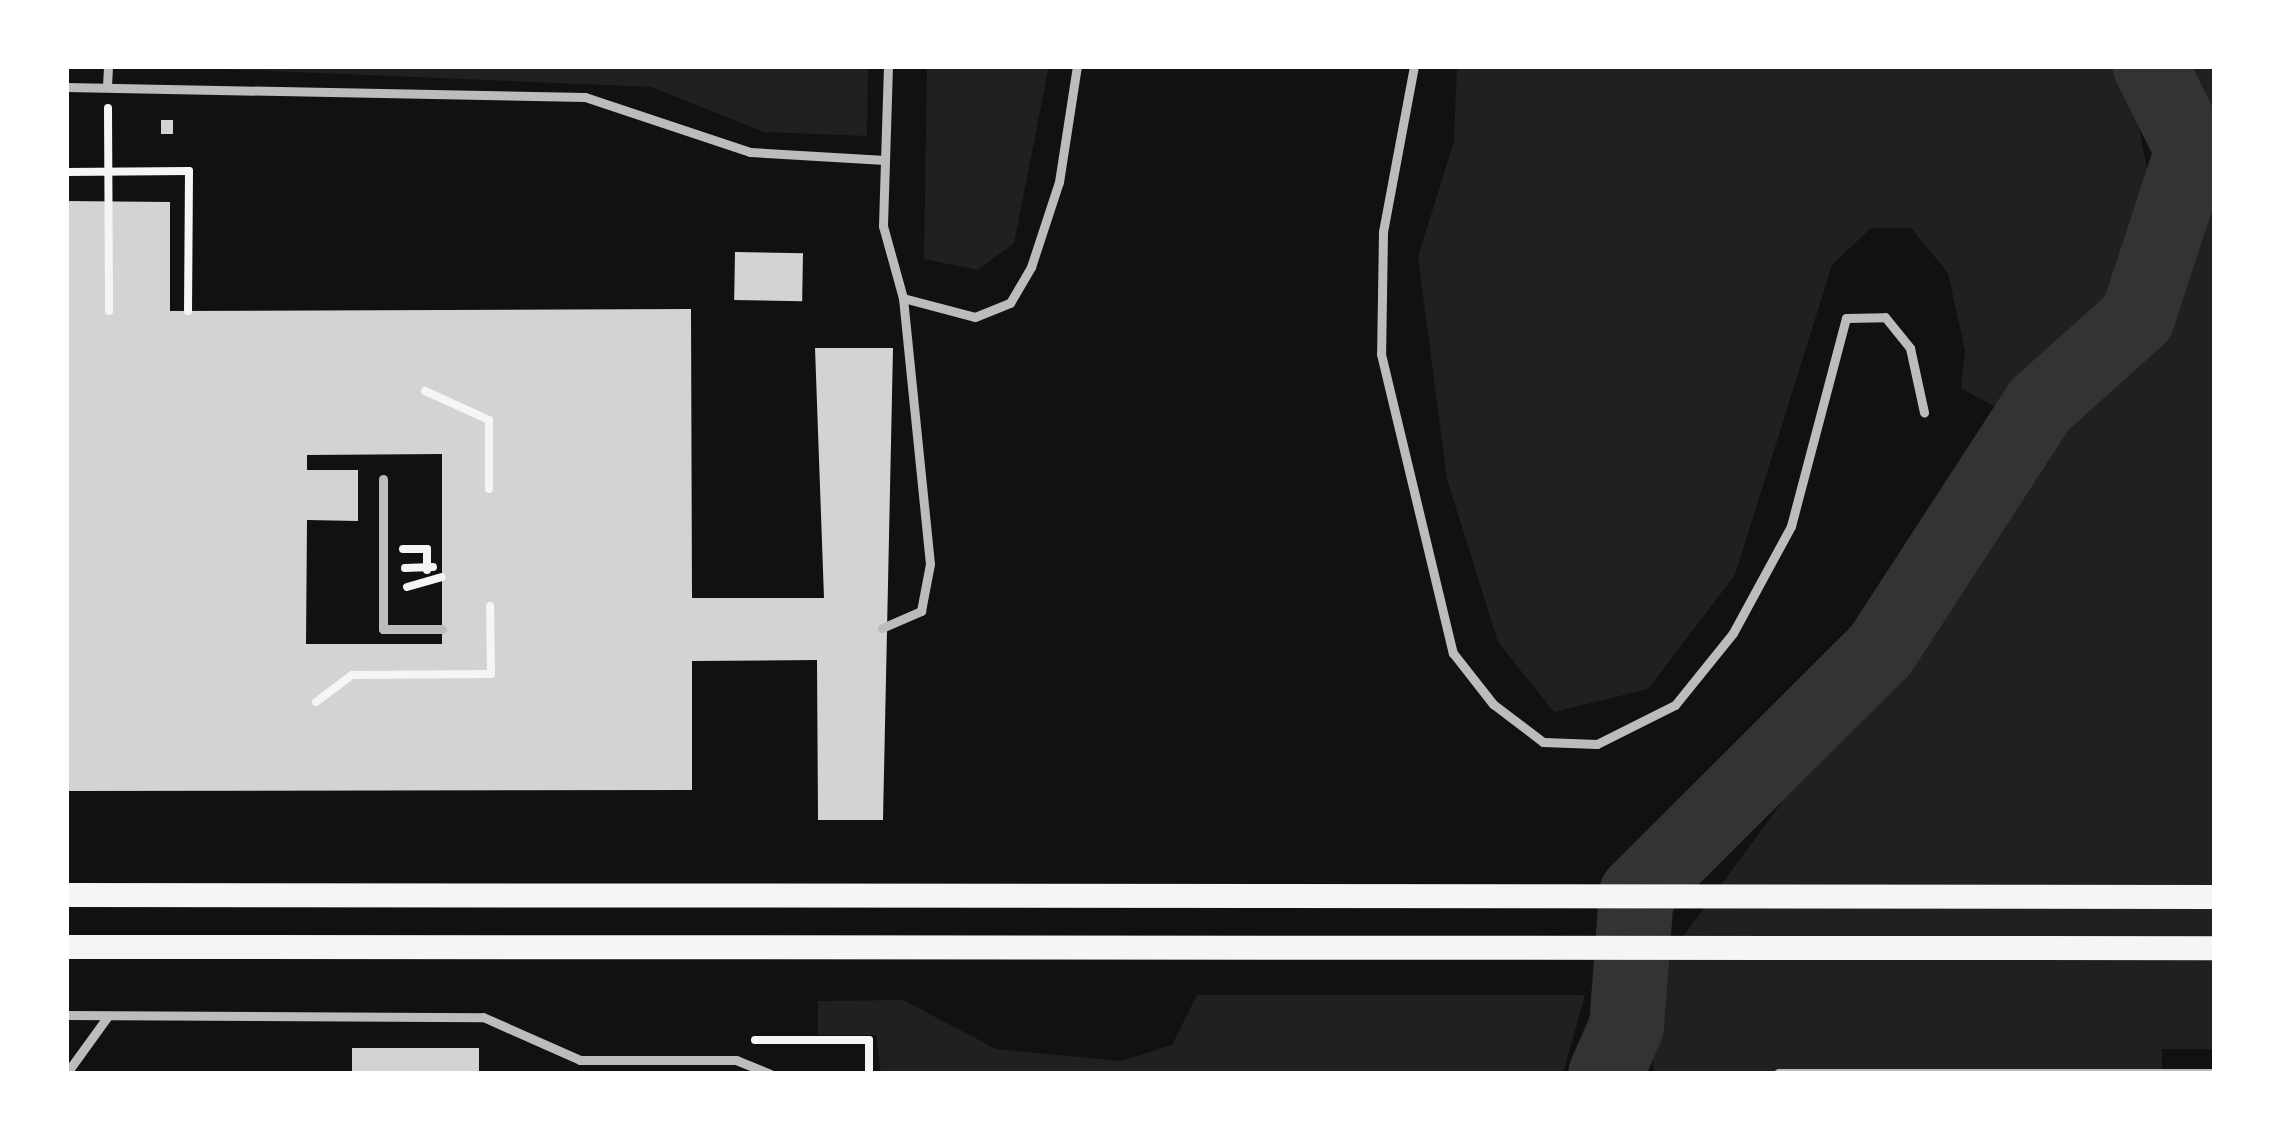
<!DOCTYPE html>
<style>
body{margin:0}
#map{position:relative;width:2281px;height:1140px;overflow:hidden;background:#111;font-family:"IBM Plex Sans",sans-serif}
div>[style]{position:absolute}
.green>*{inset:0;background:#202020}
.river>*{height:75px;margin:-37.5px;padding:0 37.5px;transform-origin:37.5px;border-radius:37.5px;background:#333}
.building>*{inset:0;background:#d3d3d3;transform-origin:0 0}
.path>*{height:8px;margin:-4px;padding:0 4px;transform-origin:4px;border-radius:4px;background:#f5f5f5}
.service>*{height:9px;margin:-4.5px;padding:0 4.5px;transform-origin:4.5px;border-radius:4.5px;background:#bcbcbc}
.pedestrian>*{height:10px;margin:-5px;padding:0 5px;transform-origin:5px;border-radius:5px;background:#bcbcbc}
.secondary>*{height:24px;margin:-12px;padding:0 12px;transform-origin:12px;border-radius:12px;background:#f5f5f5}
span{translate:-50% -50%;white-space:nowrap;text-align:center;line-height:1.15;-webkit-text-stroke:10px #fff;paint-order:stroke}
.frame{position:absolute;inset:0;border:69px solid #fff;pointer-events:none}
</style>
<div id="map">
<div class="green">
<i style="clip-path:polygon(150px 66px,868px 66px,867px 136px,764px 132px,651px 87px)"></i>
<i style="clip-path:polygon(927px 66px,1049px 66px,1014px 243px,978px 270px,924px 259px)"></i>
<i style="clip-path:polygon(1457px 66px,2127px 66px,2148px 174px,2116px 295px,2011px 416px,1961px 388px,1965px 351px,1948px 273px,1911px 228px,1871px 228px,1832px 265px,1735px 575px,1648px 689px,1554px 712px,1498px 642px,1447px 479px,1418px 257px,1454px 141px)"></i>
<i style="clip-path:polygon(2186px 66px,2215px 66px,2215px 110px)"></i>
<i style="clip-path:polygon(2215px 181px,2215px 1049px,2162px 1049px,2162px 1074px,1654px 1074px,1649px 1014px,1667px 958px,2060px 426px,2170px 294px)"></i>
<i style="clip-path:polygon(1197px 995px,1585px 995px,1563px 1074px,881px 1074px,876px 1035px,818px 1035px,818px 1001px,903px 1000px,996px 1049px,1121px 1061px,1172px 1045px)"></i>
</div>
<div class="river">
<i style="left:1605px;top:1074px;width:52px;rotate:-66.4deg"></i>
<i style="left:1626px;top:1026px;width:133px;rotate:-85.7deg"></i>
<i style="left:1636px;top:893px;width:344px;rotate:-44.9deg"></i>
<i style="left:1880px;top:650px;width:292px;rotate:-57deg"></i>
<i style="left:2039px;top:405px;width:132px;rotate:-41.9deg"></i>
<i style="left:2137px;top:317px;width:176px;rotate:-71.8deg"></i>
<i style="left:2192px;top:150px;width:94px;rotate:-116.6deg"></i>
</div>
<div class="building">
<i style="left:161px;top:120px;width:12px;height:14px"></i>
<i style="clip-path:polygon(evenodd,66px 201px,170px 202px,170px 311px,691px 309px,692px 598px,824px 598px,815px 348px,893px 348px,883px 820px,818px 820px,817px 660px,692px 661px,692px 790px,66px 791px,66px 201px,442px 454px,442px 644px,306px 644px,307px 520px,358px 521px,358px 470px,307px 470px,307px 455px,442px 454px)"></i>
<i style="left:735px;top:252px;width:68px;height:48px;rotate:1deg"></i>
<i style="left:352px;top:1048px;width:127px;height:26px"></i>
</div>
<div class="path">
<i style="left:108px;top:108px;width:203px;rotate:89.7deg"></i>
<i style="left:66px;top:172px;width:123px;rotate:-0.5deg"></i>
<i style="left:189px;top:171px;width:140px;rotate:90.4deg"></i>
<i style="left:425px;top:391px;width:70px;rotate:24.4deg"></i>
<i style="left:489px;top:420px;width:69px;rotate:90deg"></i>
<i style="left:403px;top:549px;width:24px"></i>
<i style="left:427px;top:549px;width:21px;rotate:90deg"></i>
<i style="left:405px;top:568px;width:28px;rotate:-2deg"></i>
<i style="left:407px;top:587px;width:36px;rotate:-16deg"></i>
<i style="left:316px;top:702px;width:45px;rotate:-36.9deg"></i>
<i style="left:352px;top:675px;width:139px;rotate:-0.4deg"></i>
<i style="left:491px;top:674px;width:68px;rotate:-90.8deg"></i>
<i style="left:755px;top:1040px;width:114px"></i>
<i style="left:869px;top:1040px;width:34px;rotate:90deg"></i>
</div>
<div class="service">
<i style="left:888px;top:66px;width:160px;rotate:91.8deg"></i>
<i style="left:883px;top:226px;width:75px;rotate:74.5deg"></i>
<i style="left:903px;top:298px;width:74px;rotate:14.8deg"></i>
<i style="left:975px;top:317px;width:38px;rotate:-22deg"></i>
<i style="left:1010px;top:303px;width:42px;rotate:-59.7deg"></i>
<i style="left:1031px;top:267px;width:89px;rotate:-71.8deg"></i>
<i style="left:1059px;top:182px;width:117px;rotate:-81.2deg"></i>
<i style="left:1414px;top:66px;width:169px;rotate:100.6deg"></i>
<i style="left:1383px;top:232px;width:122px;rotate:90.9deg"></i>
<i style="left:1381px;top:354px;width:308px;rotate:76.5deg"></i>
<i style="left:1453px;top:653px;width:65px;rotate:51.9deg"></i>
<i style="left:1493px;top:704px;width:63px;rotate:37.2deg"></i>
<i style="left:1543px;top:742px;width:54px;rotate:2.1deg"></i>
<i style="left:1597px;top:744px;width:87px;rotate:-26.6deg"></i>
<i style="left:1675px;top:705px;width:92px;rotate:-51.1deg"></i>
<i style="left:1733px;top:633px;width:122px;rotate:-61.5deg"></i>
<i style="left:1791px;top:526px;width:215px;rotate:-75.2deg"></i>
<i style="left:1846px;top:318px;width:39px;rotate:-1deg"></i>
<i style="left:1885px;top:317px;width:40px;rotate:51deg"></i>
<i style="left:1910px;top:348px;width:66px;rotate:77.7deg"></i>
<i style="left:107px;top:86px;width:20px;rotate:-87deg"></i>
<i style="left:66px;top:87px;width:519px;rotate:1.1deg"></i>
<i style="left:585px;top:97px;width:174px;rotate:18.4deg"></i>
<i style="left:750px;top:152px;width:135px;rotate:3.4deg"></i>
<i style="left:383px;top:479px;width:150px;rotate:90deg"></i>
<i style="left:383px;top:629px;width:59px"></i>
<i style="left:882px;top:628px;width:43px;rotate:-23.6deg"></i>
<i style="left:921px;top:611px;width:48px;rotate:-79.2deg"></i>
<i style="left:930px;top:564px;width:267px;rotate:-95.8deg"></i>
<i style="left:66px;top:1015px;width:417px;rotate:0.3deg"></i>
<i style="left:483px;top:1017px;width:106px;rotate:23.9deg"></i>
<i style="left:580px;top:1060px;width:156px"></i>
<i style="left:736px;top:1060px;width:37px;rotate:22deg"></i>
<i style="left:66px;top:1074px;width:72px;rotate:-54.1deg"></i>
</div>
<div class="pedestrian">
<i style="left:1779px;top:1074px;width:436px"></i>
</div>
<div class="secondary">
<i style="left:66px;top:895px;width:2149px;rotate:0.05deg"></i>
<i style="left:66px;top:947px;width:2149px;rotate:0.03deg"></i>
</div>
<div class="frame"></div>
</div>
